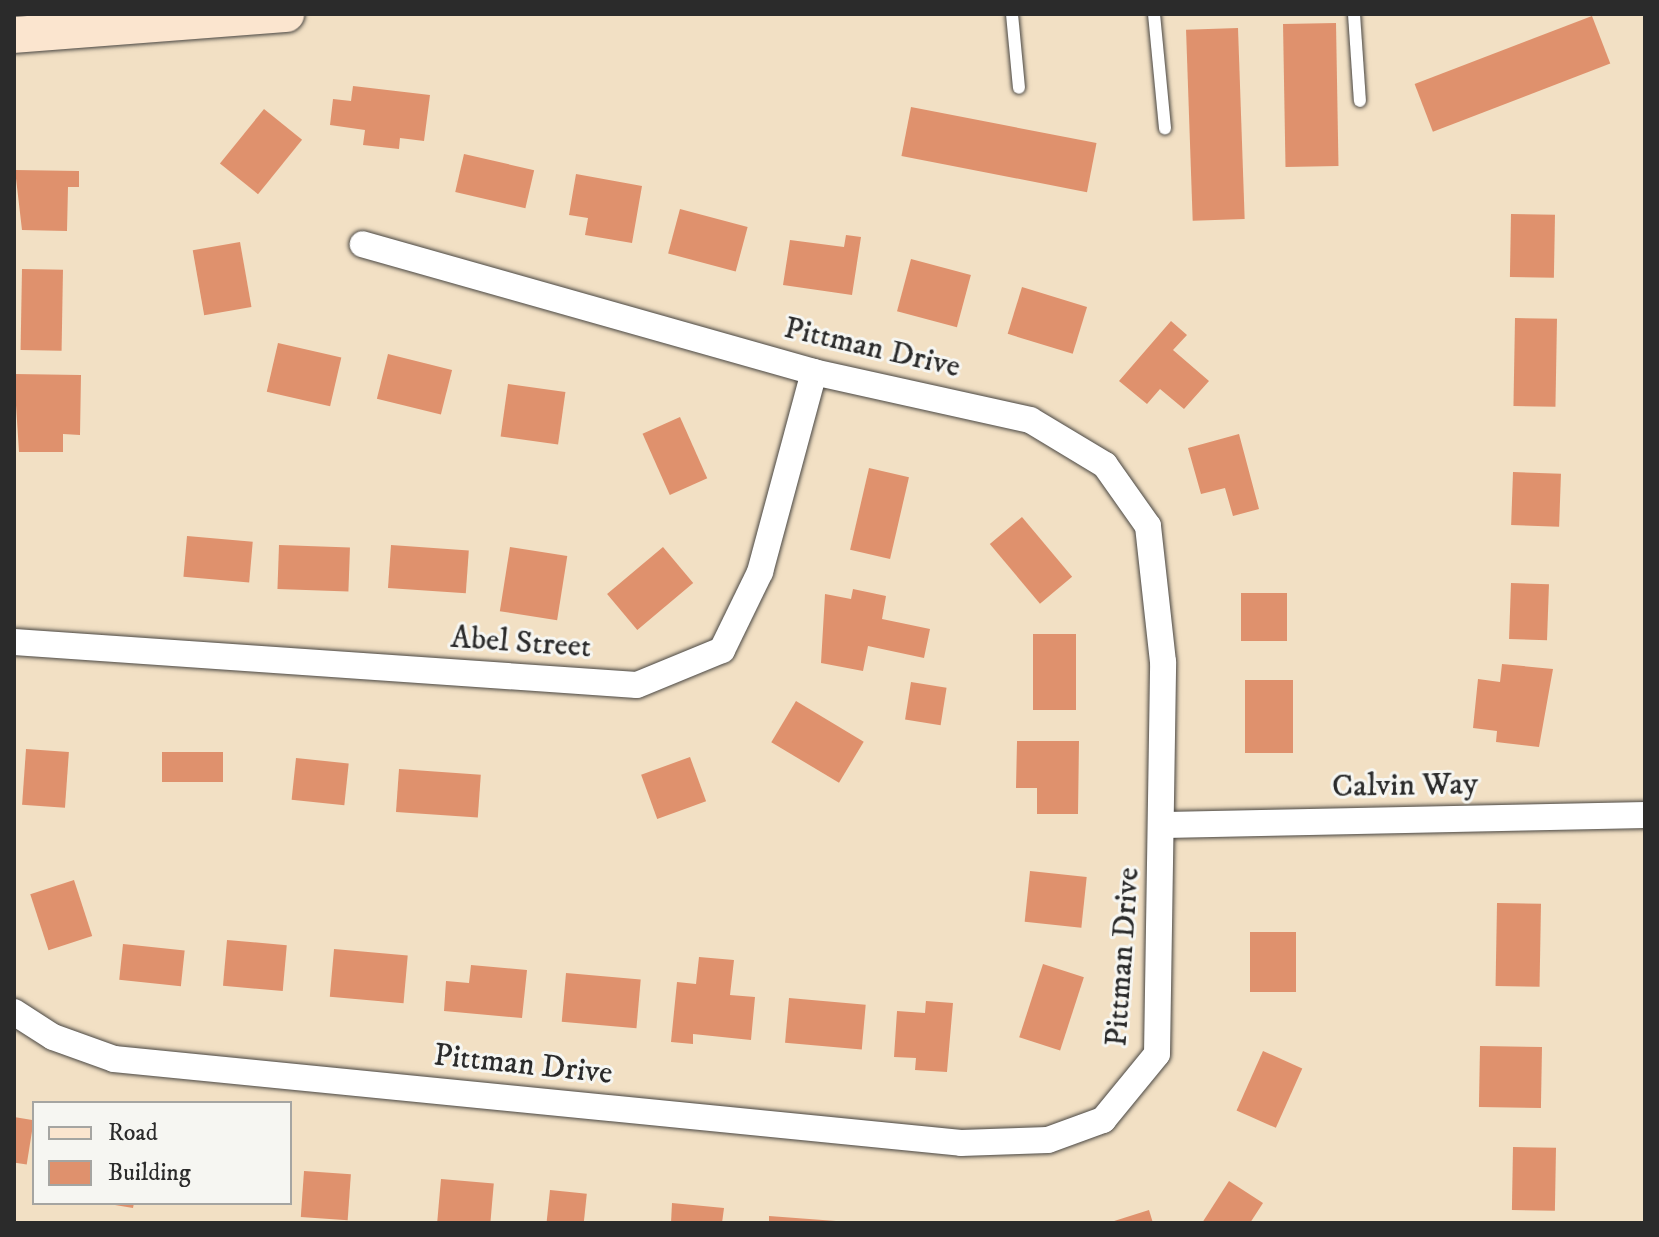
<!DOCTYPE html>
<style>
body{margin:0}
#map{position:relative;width:1659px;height:1237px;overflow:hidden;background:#f2e0c4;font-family:"IM FELL DW Pica",serif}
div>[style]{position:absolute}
.building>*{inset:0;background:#df916d;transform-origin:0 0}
.roads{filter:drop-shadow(0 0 2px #494642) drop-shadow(0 0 2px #494642)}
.lane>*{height:12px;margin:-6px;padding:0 6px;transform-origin:6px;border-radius:6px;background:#fff}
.street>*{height:26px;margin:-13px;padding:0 13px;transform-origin:13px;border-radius:13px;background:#fff}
.secondary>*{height:36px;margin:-18px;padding:0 18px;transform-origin:18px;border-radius:18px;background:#fbe5cf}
span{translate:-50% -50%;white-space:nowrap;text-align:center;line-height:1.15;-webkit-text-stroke:6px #f6f6f2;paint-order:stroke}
.street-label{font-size:32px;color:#2b2b2b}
.frame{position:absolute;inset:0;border:16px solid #2b2b2b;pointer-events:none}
.legend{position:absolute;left:32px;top:1101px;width:260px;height:104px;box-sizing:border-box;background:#f6f6f2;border:2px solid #a5a5a2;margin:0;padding:10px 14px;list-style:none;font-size:24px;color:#2b2b2b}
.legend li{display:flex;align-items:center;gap:16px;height:40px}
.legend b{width:40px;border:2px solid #a5a5a2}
</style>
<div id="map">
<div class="building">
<i style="left:1592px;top:16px;width:51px;height:190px;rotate:69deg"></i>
<i style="left:1336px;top:23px;width:143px;height:53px;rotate:89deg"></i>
<i style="left:1238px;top:28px;width:191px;height:52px;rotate:88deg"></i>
<i style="clip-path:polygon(353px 86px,430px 95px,424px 141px,400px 138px,399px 149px,363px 145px,365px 130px,330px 125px,333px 99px,351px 101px)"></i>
<i style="left:911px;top:107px;width:189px;height:50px;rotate:11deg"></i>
<i style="left:264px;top:109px;width:49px;height:70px;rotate:39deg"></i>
<i style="left:464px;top:154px;width:72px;height:39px;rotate:13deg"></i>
<i style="clip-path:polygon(15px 170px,79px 171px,79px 187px,68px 187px,67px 231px,22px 230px)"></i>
<i style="clip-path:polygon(576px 174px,642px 186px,632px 243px,585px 235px,588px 218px,569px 215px)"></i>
<i style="left:680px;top:209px;width:70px;height:46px;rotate:15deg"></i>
<i style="left:1511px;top:214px;width:44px;height:63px;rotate:1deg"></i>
<i style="clip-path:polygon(846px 235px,861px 237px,852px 295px,783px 285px,790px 240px,844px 247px)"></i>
<i style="left:240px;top:242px;width:66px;height:48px;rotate:80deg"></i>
<i style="left:911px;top:259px;width:62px;height:54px;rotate:15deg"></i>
<i style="left:22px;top:269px;width:41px;height:81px;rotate:1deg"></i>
<i style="left:1022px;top:287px;width:68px;height:49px;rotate:17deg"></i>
<i style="left:1515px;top:318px;width:42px;height:88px;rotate:1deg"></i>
<i style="clip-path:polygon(1171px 321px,1187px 335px,1173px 350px,1209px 381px,1184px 409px,1160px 389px,1147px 404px,1119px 381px)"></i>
<i style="left:278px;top:343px;width:65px;height:50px;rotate:13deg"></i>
<i style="left:388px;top:354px;width:66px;height:46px;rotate:14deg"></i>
<i style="clip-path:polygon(14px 374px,81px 375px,80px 435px,63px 434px,63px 452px,19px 452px)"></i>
<i style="left:508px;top:384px;width:58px;height:53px;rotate:8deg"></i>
<i style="left:680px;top:417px;width:67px;height:41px;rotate:66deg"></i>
<i style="clip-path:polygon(1239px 434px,1259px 509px,1233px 516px,1225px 488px,1201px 494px,1188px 448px)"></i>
<i style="left:869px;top:468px;width:41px;height:84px;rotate:13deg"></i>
<i style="left:1513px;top:472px;width:48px;height:53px;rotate:2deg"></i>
<i style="left:1022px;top:517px;width:78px;height:42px;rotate:50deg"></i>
<i style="left:187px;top:536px;width:66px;height:41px;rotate:5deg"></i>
<i style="left:279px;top:545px;width:71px;height:44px;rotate:2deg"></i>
<i style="left:391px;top:545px;width:78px;height:43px;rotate:4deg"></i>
<i style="left:510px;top:547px;width:58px;height:65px;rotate:9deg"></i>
<i style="left:663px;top:547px;width:47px;height:73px;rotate:50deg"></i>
<i style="left:1511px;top:583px;width:38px;height:56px;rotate:2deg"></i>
<i style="clip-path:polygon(853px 589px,886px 596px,882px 619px,930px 629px,924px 658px,868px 646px,863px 671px,821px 663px,825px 594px,851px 599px)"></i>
<i style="left:1241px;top:593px;width:46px;height:48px"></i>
<i style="left:1033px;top:634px;width:43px;height:76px"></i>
<i style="clip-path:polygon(1502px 664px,1553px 669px,1539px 747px,1496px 742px,1497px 731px,1473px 728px,1478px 679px,1500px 682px)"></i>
<i style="left:1245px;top:680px;width:48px;height:73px"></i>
<i style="left:911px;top:682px;width:36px;height:38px;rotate:9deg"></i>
<i style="left:796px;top:701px;width:79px;height:48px;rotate:31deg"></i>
<i style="clip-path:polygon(1017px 741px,1079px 741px,1078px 814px,1037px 814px,1037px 788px,1016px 788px)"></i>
<i style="left:26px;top:749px;width:43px;height:56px;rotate:4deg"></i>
<i style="left:162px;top:752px;width:61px;height:30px"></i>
<i style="left:690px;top:757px;width:47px;height:52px;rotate:70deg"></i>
<i style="left:296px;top:758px;width:53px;height:42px;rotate:6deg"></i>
<i style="left:399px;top:769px;width:82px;height:43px;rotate:4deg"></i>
<i style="left:1030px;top:871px;width:57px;height:51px;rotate:6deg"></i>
<i style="left:74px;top:880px;width:59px;height:46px;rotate:72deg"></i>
<i style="left:1497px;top:903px;width:44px;height:83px;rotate:1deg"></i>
<i style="left:1250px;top:932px;width:46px;height:60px"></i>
<i style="left:227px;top:940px;width:60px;height:46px;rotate:5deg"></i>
<i style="left:123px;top:944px;width:62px;height:36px;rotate:6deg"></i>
<i style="left:334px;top:949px;width:74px;height:48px;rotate:5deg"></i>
<i style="clip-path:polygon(699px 957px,734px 960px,730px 995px,755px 997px,751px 1040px,693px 1034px,693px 1044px,671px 1042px,677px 982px,696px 984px)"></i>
<i style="left:1043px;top:964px;width:43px;height:77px;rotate:18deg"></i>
<i style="clip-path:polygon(471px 965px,527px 970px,522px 1018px,444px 1011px,446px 981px,469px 983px)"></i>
<i style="left:566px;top:973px;width:75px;height:49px;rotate:5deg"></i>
<i style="left:789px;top:998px;width:77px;height:45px;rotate:5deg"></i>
<i style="clip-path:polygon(926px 1001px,953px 1003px,947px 1072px,915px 1070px,916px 1058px,894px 1057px,897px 1011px,925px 1013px)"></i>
<i style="left:1480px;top:1046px;width:62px;height:61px;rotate:1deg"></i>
<i style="left:1263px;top:1051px;width:43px;height:65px;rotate:24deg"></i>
<i style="left:14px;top:1117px;width:20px;height:45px;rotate:9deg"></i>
<i style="left:1513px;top:1147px;width:43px;height:63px;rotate:1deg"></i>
<i style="left:304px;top:1171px;width:47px;height:46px;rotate:4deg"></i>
<i style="left:441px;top:1179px;width:53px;height:44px;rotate:5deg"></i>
<i style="clip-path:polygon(1229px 1181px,1263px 1203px,1250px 1223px,1202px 1223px)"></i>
<i style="left:550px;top:1190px;width:37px;height:33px;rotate:6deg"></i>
<i style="clip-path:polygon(103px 1203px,134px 1203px,133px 1208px)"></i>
<i style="clip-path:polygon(672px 1203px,724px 1208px,722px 1223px,671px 1223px)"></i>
<i style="clip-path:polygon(1149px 1210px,1153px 1223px,1111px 1223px,1111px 1222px)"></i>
<i style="clip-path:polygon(769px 1216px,836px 1221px,836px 1223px,769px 1223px)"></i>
</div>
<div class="roads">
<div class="lane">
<i style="left:1012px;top:14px;width:74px;rotate:84.6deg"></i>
<i style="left:1154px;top:14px;width:115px;rotate:84.5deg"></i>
<i style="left:1354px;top:14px;width:87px;rotate:86.1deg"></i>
</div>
<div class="street">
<i style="left:14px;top:642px;width:624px;rotate:3.95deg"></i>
<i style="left:637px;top:685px;width:92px;rotate:-22.4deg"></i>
<i style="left:722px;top:650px;width:87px;rotate:-64deg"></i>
<i style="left:760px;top:572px;width:207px;rotate:-74.9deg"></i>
<i style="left:1166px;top:825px;width:479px;rotate:-1.2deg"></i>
<i style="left:14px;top:1012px;width:46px;rotate:32.7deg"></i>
<i style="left:53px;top:1037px;width:65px;rotate:19.8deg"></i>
<i style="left:114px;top:1059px;width:851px;rotate:5.66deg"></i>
<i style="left:961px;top:1143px;width:87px;rotate:-2deg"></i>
<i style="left:1048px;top:1140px;width:59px;rotate:-20deg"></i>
<i style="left:1103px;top:1120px;width:85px;rotate:-50.7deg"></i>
<i style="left:1157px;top:1054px;width:392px;rotate:-89.1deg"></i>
<i style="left:1163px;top:662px;width:137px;rotate:-96.3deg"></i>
<i style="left:1148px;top:526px;width:75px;rotate:-125.2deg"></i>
<i style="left:1105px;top:465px;width:87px;rotate:-149deg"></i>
<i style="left:1030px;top:420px;width:221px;rotate:-167.5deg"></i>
<i style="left:814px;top:372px;width:469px;rotate:-164.2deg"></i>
</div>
<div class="secondary">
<i style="left:14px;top:35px;width:273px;rotate:-4.4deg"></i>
</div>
</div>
<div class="street-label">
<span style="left:872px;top:348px;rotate:13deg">Pittman Drive</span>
<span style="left:521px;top:643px;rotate:4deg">Abel Street</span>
<span style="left:1405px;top:786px;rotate:-1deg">Calvin Way</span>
<span style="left:1123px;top:957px;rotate:-86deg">Pittman Drive</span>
<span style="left:523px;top:1065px;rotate:6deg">Pittman Drive</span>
</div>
<div class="frame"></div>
<ul class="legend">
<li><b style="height:10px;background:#fbe5cf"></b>Road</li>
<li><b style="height:22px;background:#df916d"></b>Building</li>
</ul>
</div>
